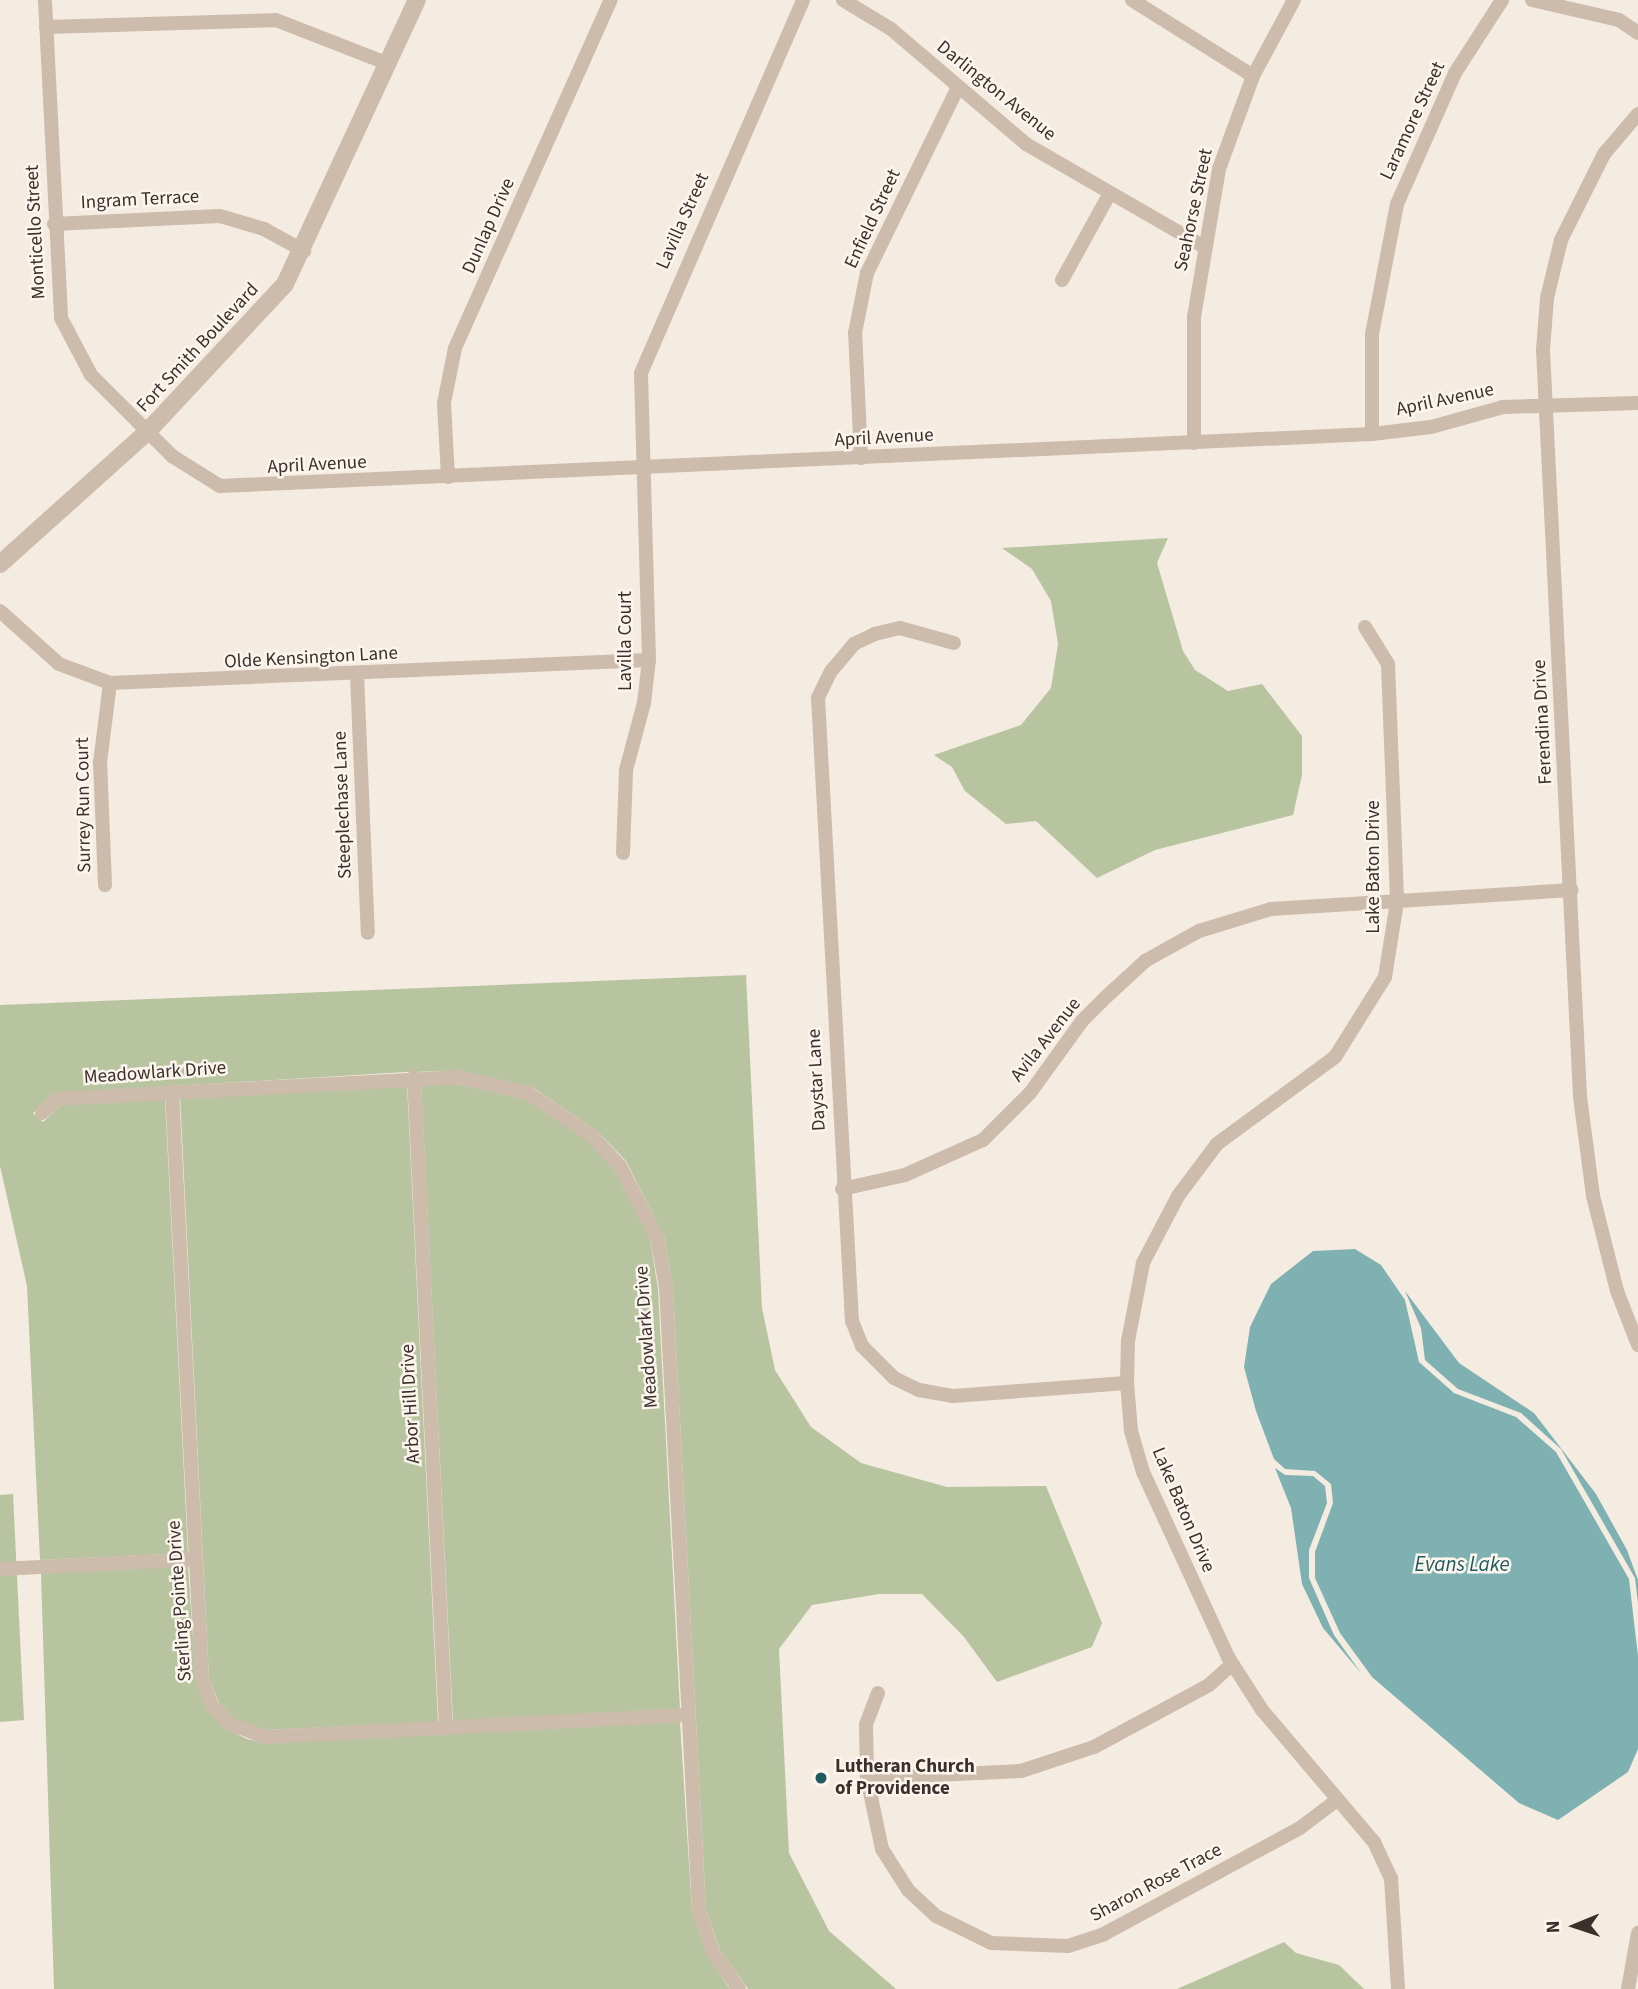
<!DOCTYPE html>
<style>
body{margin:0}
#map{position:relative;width:1638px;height:1989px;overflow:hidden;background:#f4ebe1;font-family:"Source Sans 3",sans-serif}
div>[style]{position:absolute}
.green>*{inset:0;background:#b8c4a0}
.water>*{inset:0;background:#7fb0b2}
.minor>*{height:14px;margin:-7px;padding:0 7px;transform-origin:7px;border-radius:7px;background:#cdbbac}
.tertiary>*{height:18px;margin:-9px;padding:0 9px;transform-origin:9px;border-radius:9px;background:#cdbbac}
.dots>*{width:19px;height:19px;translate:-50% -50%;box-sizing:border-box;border:4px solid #fbf5ee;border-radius:50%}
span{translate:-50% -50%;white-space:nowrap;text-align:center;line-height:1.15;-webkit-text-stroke:5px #fbf5ee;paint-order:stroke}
.street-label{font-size:19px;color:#3b302b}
.poi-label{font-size:19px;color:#3b302b;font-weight:700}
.left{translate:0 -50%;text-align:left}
.water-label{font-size:21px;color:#1f5a5e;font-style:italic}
.north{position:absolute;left:1540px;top:1891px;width:70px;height:70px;-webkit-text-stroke:5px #fbf5ee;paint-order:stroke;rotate:268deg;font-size:19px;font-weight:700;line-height:28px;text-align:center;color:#3b302b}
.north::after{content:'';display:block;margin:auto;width:24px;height:32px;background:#3b302b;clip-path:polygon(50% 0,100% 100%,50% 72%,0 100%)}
</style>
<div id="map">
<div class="green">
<i style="clip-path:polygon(1168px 538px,1157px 563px,1183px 651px,1195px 670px,1228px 691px,1262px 684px,1302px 736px,1302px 775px,1293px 815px,1155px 850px,1097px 878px,1036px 821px,1006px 824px,965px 791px,952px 767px,934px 755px,1021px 725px,1051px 688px,1058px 644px,1051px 601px,1032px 569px,1002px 548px)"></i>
<i style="clip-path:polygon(746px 975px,762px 1308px,775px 1370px,811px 1427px,861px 1463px,947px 1487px,1046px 1486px,1102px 1623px,1092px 1647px,997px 1682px,964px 1637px,922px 1594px,879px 1594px,812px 1605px,779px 1649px,789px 1853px,829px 1931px,896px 1989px,748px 1989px,720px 1950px,706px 1909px,673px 1288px,664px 1237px,626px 1161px,596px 1130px,532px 1087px,460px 1071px,406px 1072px,57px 1093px,33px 1113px,43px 1122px,61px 1105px,165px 1098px,188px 1553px,40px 1560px,27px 1286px,0 1166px,0 1005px)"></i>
<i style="clip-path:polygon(407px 1084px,438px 1722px,266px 1730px,234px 1719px,219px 1703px,209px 1679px,180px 1097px)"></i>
<i style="clip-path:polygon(421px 1084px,458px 1084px,525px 1099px,586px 1139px,614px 1169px,650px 1239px,658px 1289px,680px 1709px,453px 1721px)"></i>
<i style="clip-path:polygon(13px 1494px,24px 1720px,0 1722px,0 1495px)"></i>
<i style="clip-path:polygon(188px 1566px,196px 1683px,224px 1728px,247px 1739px,266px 1743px,680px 1722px,692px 1910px,707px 1955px,730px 1989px,54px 1989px,41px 1573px)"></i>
<i style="clip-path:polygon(1284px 1942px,1296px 1953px,1339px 1965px,1364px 1989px,1177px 1989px)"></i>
</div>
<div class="water">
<i style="clip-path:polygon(1355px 1249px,1381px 1265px,1405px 1300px,1419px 1362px,1454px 1393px,1516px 1417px,1556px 1452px,1629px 1579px,1638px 1656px,1638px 1749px,1628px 1772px,1558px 1820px,1519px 1803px,1372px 1677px,1340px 1633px,1315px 1578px,1315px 1552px,1333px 1503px,1331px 1484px,1315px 1471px,1285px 1469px,1274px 1459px,1256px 1411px,1244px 1367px,1250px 1327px,1271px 1284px,1313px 1251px)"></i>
<i style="clip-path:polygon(1405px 1291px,1459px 1363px,1534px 1413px,1596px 1494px,1627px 1550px,1638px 1580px,1638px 1603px,1635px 1578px,1561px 1449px,1521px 1413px,1458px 1389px,1425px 1360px,1421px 1328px)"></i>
<i style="clip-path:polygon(1275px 1468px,1285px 1475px,1313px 1476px,1325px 1486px,1327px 1503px,1309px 1550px,1309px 1578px,1334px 1635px,1361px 1673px,1323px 1628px,1302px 1584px,1291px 1508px)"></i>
</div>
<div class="minor">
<i style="left:45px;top:0;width:318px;rotate:87.1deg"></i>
<i style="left:61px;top:318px;width:64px;rotate:62.2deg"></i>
<i style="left:91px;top:375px;width:115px;rotate:45deg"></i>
<i style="left:172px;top:456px;width:57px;rotate:32deg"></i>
<i style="left:220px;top:486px;width:1153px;rotate:-2.58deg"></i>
<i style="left:1372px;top:434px;width:59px;rotate:-6.8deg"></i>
<i style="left:1431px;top:427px;width:75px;rotate:-15.5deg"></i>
<i style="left:1503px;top:407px;width:135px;rotate:-1.7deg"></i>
<i style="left:843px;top:0;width:56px;rotate:31.1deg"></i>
<i style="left:891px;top:29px;width:177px;rotate:40.4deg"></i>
<i style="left:1026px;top:144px;width:204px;rotate:30deg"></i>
<i style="left:1132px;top:0;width:143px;rotate:32.1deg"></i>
<i style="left:1532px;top:0;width:89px;rotate:12.9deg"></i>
<i style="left:1619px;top:20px;width:23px;rotate:34deg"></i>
<i style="left:46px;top:27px;width:230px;rotate:-1.7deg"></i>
<i style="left:276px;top:20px;width:121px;rotate:21.3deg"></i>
<i style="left:1638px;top:114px;width:52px;rotate:130.4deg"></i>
<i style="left:1604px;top:154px;width:96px;rotate:116.6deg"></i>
<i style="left:1561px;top:240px;width:60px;rotate:103.6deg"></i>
<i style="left:1547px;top:298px;width:52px;rotate:94.4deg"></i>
<i style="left:1543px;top:350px;width:748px;rotate:87.16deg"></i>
<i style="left:1580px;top:1097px;width:100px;rotate:82.5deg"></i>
<i style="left:1593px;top:1196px;width:98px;rotate:75.8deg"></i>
<i style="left:1617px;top:1291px;width:58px;rotate:68.7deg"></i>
<i style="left:54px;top:224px;width:166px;rotate:-2.8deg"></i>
<i style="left:220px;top:216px;width:46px;rotate:16.5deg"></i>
<i style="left:264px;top:229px;width:46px;rotate:28.8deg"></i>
<i style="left:1062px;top:280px;width:99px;rotate:-61.1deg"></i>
<i style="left:1372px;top:434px;width:100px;rotate:-90deg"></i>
<i style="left:1372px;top:334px;width:132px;rotate:-79.1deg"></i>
<i style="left:1397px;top:204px;width:143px;rotate:-66.1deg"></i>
<i style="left:1455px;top:73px;width:87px;rotate:-57.2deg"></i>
<i style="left:1194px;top:443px;width:126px;rotate:-90deg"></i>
<i style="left:1194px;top:317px;width:150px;rotate:-80.4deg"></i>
<i style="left:1219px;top:169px;width:99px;rotate:-69.9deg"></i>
<i style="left:1253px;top:76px;width:86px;rotate:-61.7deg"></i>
<i style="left:861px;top:458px;width:125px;rotate:-92.7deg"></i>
<i style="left:855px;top:333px;width:61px;rotate:-78.7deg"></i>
<i style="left:867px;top:273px;width:205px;rotate:-63.9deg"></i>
<i style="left:448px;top:477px;width:74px;rotate:-93.1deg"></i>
<i style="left:444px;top:403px;width:56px;rotate:-78.7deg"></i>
<i style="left:455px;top:348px;width:381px;rotate:-65.9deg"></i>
<i style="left:0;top:611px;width:79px;rotate:41.9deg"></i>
<i style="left:59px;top:664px;width:54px;rotate:20.4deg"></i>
<i style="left:110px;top:683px;width:539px;rotate:-2.44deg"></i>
<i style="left:1365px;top:627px;width:44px;rotate:58.1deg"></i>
<i style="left:1388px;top:664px;width:238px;rotate:87.8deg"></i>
<i style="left:1397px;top:902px;width:76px;rotate:99.1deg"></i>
<i style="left:1385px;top:977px;width:94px;rotate:122deg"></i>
<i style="left:1335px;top:1057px;width:147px;rotate:143.6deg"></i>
<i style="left:1217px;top:1144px;width:65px;rotate:126.9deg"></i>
<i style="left:1178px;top:1196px;width:76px;rotate:117.6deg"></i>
<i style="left:1143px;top:1263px;width:79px;rotate:100.9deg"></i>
<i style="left:1128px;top:1341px;width:42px;rotate:91.4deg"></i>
<i style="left:1127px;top:1383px;width:48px;rotate:85.2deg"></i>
<i style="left:1131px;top:1431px;width:43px;rotate:73.7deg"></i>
<i style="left:1143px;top:1472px;width:204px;rotate:65.3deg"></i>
<i style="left:1228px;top:1657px;width:63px;rotate:57.3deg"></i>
<i style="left:1262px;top:1710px;width:173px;rotate:49.7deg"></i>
<i style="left:1374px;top:1842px;width:40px;rotate:65deg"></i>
<i style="left:1391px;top:1878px;width:111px;rotate:86.4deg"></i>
<i style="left:954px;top:643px;width:56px;rotate:-164.5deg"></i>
<i style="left:900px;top:628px;width:26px;rotate:167deg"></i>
<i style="left:875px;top:634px;width:23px;rotate:155deg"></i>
<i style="left:854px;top:644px;width:35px;rotate:130deg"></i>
<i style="left:831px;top:671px;width:30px;rotate:116deg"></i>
<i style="left:818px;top:698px;width:624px;rotate:86.88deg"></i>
<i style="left:852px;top:1321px;width:27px;rotate:68deg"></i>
<i style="left:862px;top:1346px;width:45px;rotate:45deg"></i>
<i style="left:894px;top:1378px;width:28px;rotate:26deg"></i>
<i style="left:919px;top:1390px;width:35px;rotate:10deg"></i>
<i style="left:953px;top:1396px;width:174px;rotate:-4.3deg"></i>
<i style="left:357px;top:675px;width:258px;rotate:87.6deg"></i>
<i style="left:623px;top:853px;width:83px;rotate:-87.9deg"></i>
<i style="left:626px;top:770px;width:69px;rotate:-75deg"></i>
<i style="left:644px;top:703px;width:43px;rotate:-83.4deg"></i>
<i style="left:649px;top:660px;width:287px;rotate:-91.6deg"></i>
<i style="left:641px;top:373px;width:407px;rotate:-66.5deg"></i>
<i style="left:105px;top:885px;width:122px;rotate:-92.3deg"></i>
<i style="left:100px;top:763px;width:81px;rotate:-82.9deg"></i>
<i style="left:414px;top:1077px;width:652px;rotate:87.19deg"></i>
<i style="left:172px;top:1091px;width:590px;rotate:87.08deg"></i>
<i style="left:202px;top:1680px;width:28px;rotate:69deg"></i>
<i style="left:212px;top:1706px;width:25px;rotate:45deg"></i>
<i style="left:230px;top:1724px;width:38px;rotate:20deg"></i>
<i style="left:266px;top:1737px;width:422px;rotate:-3deg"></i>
<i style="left:42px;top:1113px;width:21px;rotate:-43deg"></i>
<i style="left:57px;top:1099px;width:402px;rotate:-3.1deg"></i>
<i style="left:458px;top:1077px;width:72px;rotate:12.9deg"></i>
<i style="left:528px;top:1093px;width:76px;rotate:33.7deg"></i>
<i style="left:591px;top:1135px;width:42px;rotate:46.9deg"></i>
<i style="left:620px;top:1166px;width:81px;rotate:62.8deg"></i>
<i style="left:657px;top:1238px;width:51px;rotate:79.8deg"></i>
<i style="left:666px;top:1288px;width:623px;rotate:86.96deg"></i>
<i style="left:699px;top:1910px;width:44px;rotate:71.6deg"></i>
<i style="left:713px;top:1952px;width:45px;rotate:54.9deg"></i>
<i style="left:842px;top:1189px;width:65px;rotate:-12.5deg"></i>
<i style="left:905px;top:1175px;width:85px;rotate:-24.2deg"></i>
<i style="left:983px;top:1140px;width:66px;rotate:-45deg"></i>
<i style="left:1030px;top:1093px;width:89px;rotate:-54.2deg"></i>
<i style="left:1082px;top:1021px;width:35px;rotate:-45deg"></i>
<i style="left:1107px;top:996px;width:52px;rotate:-42.6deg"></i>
<i style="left:1145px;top:961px;width:62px;rotate:-29.1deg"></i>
<i style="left:1199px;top:931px;width:75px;rotate:-17deg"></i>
<i style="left:1271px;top:909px;width:301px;rotate:-3.6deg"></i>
<i style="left:0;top:1569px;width:195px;rotate:-2.9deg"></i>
<i style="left:878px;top:1693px;width:34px;rotate:111deg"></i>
<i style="left:866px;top:1725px;width:53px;rotate:88.9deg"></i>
<i style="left:867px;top:1778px;width:73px;rotate:78.1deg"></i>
<i style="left:882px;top:1849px;width:49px;rotate:57.6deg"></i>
<i style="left:908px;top:1890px;width:38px;rotate:43deg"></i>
<i style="left:936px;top:1916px;width:61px;rotate:26.1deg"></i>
<i style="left:991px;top:1943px;width:77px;rotate:2.2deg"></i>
<i style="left:1068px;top:1946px;width:38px;rotate:-18deg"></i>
<i style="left:1104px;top:1934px;width:223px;rotate:-28.4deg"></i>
<i style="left:1300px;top:1828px;width:46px;rotate:-37.1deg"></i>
<i style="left:867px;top:1778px;width:154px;rotate:-2.6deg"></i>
<i style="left:1021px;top:1771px;width:77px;rotate:-18.2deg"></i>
<i style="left:1094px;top:1747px;width:131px;rotate:-28.3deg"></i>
<i style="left:1209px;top:1685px;width:31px;rotate:-42deg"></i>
<i style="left:1628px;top:1989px;width:57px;rotate:-79.9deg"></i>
</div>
<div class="tertiary">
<i style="left:0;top:564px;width:199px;rotate:-41.9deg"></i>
<i style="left:148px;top:431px;width:201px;rotate:-47deg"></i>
<i style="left:285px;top:284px;width:313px;rotate:-65.1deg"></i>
</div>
<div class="dots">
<i style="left:821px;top:1778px;background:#1f5a5e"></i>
</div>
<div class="street-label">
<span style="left:996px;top:91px;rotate:39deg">Darlington Avenue</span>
<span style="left:1413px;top:121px;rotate:-65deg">Laramore Street</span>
<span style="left:140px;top:200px;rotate:-3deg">Ingram Terrace</span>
<span style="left:1194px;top:210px;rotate:-78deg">Seahorse Street</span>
<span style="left:873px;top:219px;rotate:-65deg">Enfield Street</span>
<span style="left:683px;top:221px;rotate:-66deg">Lavilla Street</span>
<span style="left:489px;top:226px;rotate:-66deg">Dunlap Drive</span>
<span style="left:36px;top:232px;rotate:-93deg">Monticello Street</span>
<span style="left:198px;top:348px;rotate:-47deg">Fort Smith Boulevard</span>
<span style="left:1445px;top:400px;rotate:-12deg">April Avenue</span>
<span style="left:884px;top:438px;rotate:-3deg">April Avenue</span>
<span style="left:317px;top:465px;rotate:-3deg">April Avenue</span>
<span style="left:626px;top:641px;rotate:-90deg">Lavilla Court</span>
<span style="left:311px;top:658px;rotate:-3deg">Olde Kensington Lane</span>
<span style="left:1543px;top:722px;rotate:-93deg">Ferendina Drive</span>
<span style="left:84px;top:805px;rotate:-91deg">Surrey Run Court</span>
<span style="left:343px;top:805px;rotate:-92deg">Steeplechase Lane</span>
<span style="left:1374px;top:867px;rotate:-90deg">Lake Baton Drive</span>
<span style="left:1046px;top:1040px;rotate:-52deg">Avila Avenue</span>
<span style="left:155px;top:1073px;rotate:-4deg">Meadowlark Drive</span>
<span style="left:817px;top:1080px;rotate:-93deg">Daystar Lane</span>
<span style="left:647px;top:1337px;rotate:-94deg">Meadowlark Drive</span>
<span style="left:411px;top:1404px;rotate:-93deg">Arbor Hill Drive</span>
<span style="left:1183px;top:1510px;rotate:67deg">Lake Baton Drive</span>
<span style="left:180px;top:1601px;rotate:-94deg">Sterling Pointe Drive</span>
<span style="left:1156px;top:1883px;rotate:-28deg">Sharon Rose Trace</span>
</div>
<div class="poi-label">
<span class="left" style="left:835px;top:1778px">Lutheran Church<br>of Providence</span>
</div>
<div class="water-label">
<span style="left:1462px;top:1564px">Evans Lake</span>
</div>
<div class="north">N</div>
</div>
